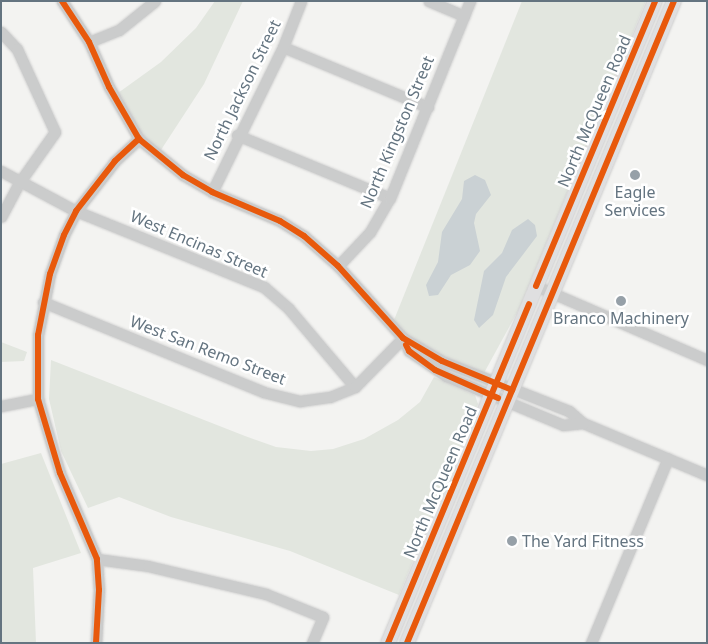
<!DOCTYPE html>
<style>
body{margin:0}
#map{position:relative;width:708px;height:644px;overflow:hidden;background:#f3f3f1;font-family:"Noto Sans",sans-serif}
div>[style]{position:absolute}
.green>*{inset:0;background:#e2e6df}
.water>*{inset:0;background:#cad1d4}
.roads{filter:drop-shadow(0 0 1px #cfcfcf) drop-shadow(0 0 1px #cfcfcf)}
.minor>*{height:11px;margin:-5.5px;padding:0 5.5px;transform-origin:5.5px;border-radius:5.5px;background:#cbcccc}
.major>*{height:14px;margin:-7px;padding:0 7px;transform-origin:7px;border-radius:7px;background:#dfdfe0}
.cycleway>*{height:6px;margin:-3px;padding:0 3px;transform-origin:3px;border-radius:3px;background:#e8590c}
.dots>*{width:14px;height:14px;translate:-50% -50%;box-sizing:border-box;border:2px solid #fff;border-radius:50%}
span{translate:-50% -50%;white-space:nowrap;text-align:center;line-height:1.15;-webkit-text-stroke:5px #fff;paint-order:stroke}
.street-label{font-size:16px;color:#647480}
.poi-label{font-size:16px;color:#647480}
.left{translate:0 -50%;text-align:left}
.frame{position:absolute;inset:0;border:2px solid #647480;pointer-events:none}
</style>
<div id="map">
<div class="green">
<i style="clip-path:polygon(215px 1px,243px 1px,204px 84px,159px 153px,134px 125px,118px 93px,161px 62px,196px 28px)"></i>
<i style="clip-path:polygon(522px 1px,646px 1px,519px 309px,484px 373px,440px 357px,408px 336px,394px 320px)"></i>
<i style="clip-path:polygon(1px 342px,27px 352px,24px 361px,1px 362px)"></i>
<i style="clip-path:polygon(51px 360px,245px 436px,276px 447px,311px 451px,333px 449px,364px 439px,398px 420px,420px 402px,434px 377px,475px 395px,478px 404px,399px 595px,290px 551px,171px 517px,119px 497px,88px 508px,61px 451px,49px 399px)"></i>
<i style="clip-path:polygon(41px 453px,81px 553px,33px 568px,36px 643px,1px 643px,1px 464px)"></i>
</div>
<div class="water">
<i style="clip-path:polygon(475px 175px,485px 180px,491px 195px,476px 214px,474px 223px,480px 251px,470px 265px,451px 275px,438px 295px,429px 296px,426px 285px,438px 262px,442px 232px,462px 199px,464px 181px)"></i>
<i style="clip-path:polygon(528px 219px,535px 225px,537px 236px,506px 277px,493px 315px,479px 328px,474px 320px,484px 271px,502px 253px,512px 230px)"></i>
</div>
<div class="roads">
<div class="minor">
<i style="left:62px;top:1px;width:49px;rotate:56.6deg"></i>
<i style="left:89px;top:42px;width:49px;rotate:66deg"></i>
<i style="left:109px;top:87px;width:60px;rotate:60deg"></i>
<i style="left:139px;top:139px;width:57px;rotate:39.3deg"></i>
<i style="left:183px;top:175px;width:34px;rotate:30deg"></i>
<i style="left:212px;top:192px;width:74px;rotate:23.1deg"></i>
<i style="left:280px;top:221px;width:28px;rotate:32deg"></i>
<i style="left:304px;top:236px;width:45px;rotate:41.4deg"></i>
<i style="left:338px;top:266px;width:97px;rotate:47.9deg"></i>
<i style="left:403px;top:338px;width:45px;rotate:30.5deg"></i>
<i style="left:442px;top:361px;width:136px;rotate:21.5deg"></i>
<i style="left:569px;top:411px;width:18px;rotate:41deg"></i>
<i style="left:583px;top:423px;width:134px;rotate:22.8deg"></i>
<i style="left:429px;top:1px;width:38px;rotate:23deg"></i>
<i style="left:1px;top:32px;width:23px;rotate:47deg"></i>
<i style="left:17px;top:49px;width:91px;rotate:65.4deg"></i>
<i style="left:55px;top:132px;width:62px;rotate:125.2deg"></i>
<i style="left:19px;top:183px;width:38px;rotate:118deg"></i>
<i style="left:89px;top:42px;width:32px;rotate:-22deg"></i>
<i style="left:119px;top:30px;width:46px;rotate:-38.9deg"></i>
<i style="left:283px;top:47px;width:157px;rotate:22.5deg"></i>
<i style="left:237px;top:135px;width:165px;rotate:22.4deg"></i>
<i style="left:1px;top:171px;width:85px;rotate:28.1deg"></i>
<i style="left:76px;top:211px;width:203px;rotate:22deg"></i>
<i style="left:264px;top:287px;width:33px;rotate:41deg"></i>
<i style="left:289px;top:309px;width:102px;rotate:49.8deg"></i>
<i style="left:212px;top:192px;width:161px;rotate:-63.9deg"></i>
<i style="left:283px;top:47px;width:49px;rotate:-68.6deg"></i>
<i style="left:338px;top:266px;width:47px;rotate:-46.7deg"></i>
<i style="left:370px;top:232px;width:39px;rotate:-60deg"></i>
<i style="left:390px;top:198px;width:213px;rotate:-67.9deg"></i>
<i style="left:536px;top:286px;width:186px;rotate:23.4deg"></i>
<i style="left:43px;top:302px;width:238px;rotate:22.2deg"></i>
<i style="left:263px;top:392px;width:38px;rotate:14deg"></i>
<i style="left:300px;top:401px;width:30px;rotate:-8deg"></i>
<i style="left:330px;top:397px;width:27px;rotate:-22deg"></i>
<i style="left:355px;top:387px;width:69px;rotate:-45.6deg"></i>
<i style="left:404px;top:340px;width:12px;rotate:66deg"></i>
<i style="left:409px;top:351px;width:45px;rotate:34deg"></i>
<i style="left:446px;top:376px;width:127px;rotate:22.7deg"></i>
<i style="left:563px;top:425px;width:20px;rotate:-6deg"></i>
<i style="left:1px;top:406px;width:38px;rotate:-11deg"></i>
<i style="left:97px;top:559px;width:51px;rotate:7.8deg"></i>
<i style="left:148px;top:566px;width:121px;rotate:13.3deg"></i>
<i style="left:266px;top:594px;width:61px;rotate:22deg"></i>
<i style="left:323px;top:617px;width:28px;rotate:113deg"></i>
<i style="left:96px;top:643px;width:53px;rotate:-86.8deg"></i>
<i style="left:99px;top:590px;width:31px;rotate:-94deg"></i>
<i style="left:97px;top:559px;width:94px;rotate:-113.3deg"></i>
<i style="left:60px;top:473px;width:77px;rotate:-106.6deg"></i>
<i style="left:38px;top:399px;width:64px;rotate:-90deg"></i>
<i style="left:38px;top:335px;width:62px;rotate:-78.9deg"></i>
<i style="left:50px;top:274px;width:41px;rotate:-70.3deg"></i>
<i style="left:64px;top:235px;width:27px;rotate:-63deg"></i>
<i style="left:76px;top:211px;width:63px;rotate:-52deg"></i>
<i style="left:115px;top:161px;width:33px;rotate:-43deg"></i>
<i style="left:591px;top:643px;width:200px;rotate:-67.4deg"></i>
</div>
<div class="major">
<i style="left:388px;top:643px;width:695px;rotate:-67.42deg"></i>
<i style="left:407px;top:643px;width:695px;rotate:-67.42deg"></i>
</div>
</div>
<div class="cycleway">
<i style="left:62px;top:1px;width:49px;rotate:56.6deg"></i>
<i style="left:89px;top:42px;width:49px;rotate:66deg"></i>
<i style="left:109px;top:87px;width:60px;rotate:60deg"></i>
<i style="left:139px;top:139px;width:57px;rotate:39.3deg"></i>
<i style="left:183px;top:175px;width:34px;rotate:30deg"></i>
<i style="left:212px;top:192px;width:74px;rotate:23.1deg"></i>
<i style="left:280px;top:221px;width:28px;rotate:32deg"></i>
<i style="left:304px;top:236px;width:45px;rotate:41.4deg"></i>
<i style="left:338px;top:266px;width:97px;rotate:47.9deg"></i>
<i style="left:403px;top:338px;width:45px;rotate:30.5deg"></i>
<i style="left:442px;top:361px;width:76px;rotate:22.5deg"></i>
<i style="left:536px;top:286px;width:309px;rotate:-67.3deg"></i>
<i style="left:406px;top:345px;width:7px;rotate:63deg"></i>
<i style="left:409px;top:351px;width:32px;rotate:36deg"></i>
<i style="left:435px;top:370px;width:69px;rotate:24deg"></i>
<i style="left:96px;top:643px;width:53px;rotate:-86.8deg"></i>
<i style="left:99px;top:590px;width:31px;rotate:-94deg"></i>
<i style="left:97px;top:559px;width:94px;rotate:-113.3deg"></i>
<i style="left:60px;top:473px;width:77px;rotate:-106.6deg"></i>
<i style="left:38px;top:399px;width:64px;rotate:-90deg"></i>
<i style="left:38px;top:335px;width:62px;rotate:-78.9deg"></i>
<i style="left:50px;top:274px;width:41px;rotate:-70.3deg"></i>
<i style="left:64px;top:235px;width:27px;rotate:-63deg"></i>
<i style="left:76px;top:211px;width:63px;rotate:-52deg"></i>
<i style="left:115px;top:161px;width:33px;rotate:-43deg"></i>
<i style="left:388px;top:643px;width:367px;rotate:-67.4deg"></i>
<i style="left:407px;top:643px;width:695px;rotate:-67.42deg"></i>
</div>
<div class="dots">
<i style="left:635px;top:175px;background:#96a0a8"></i>
<i style="left:621px;top:301px;background:#96a0a8"></i>
<i style="left:512px;top:541px;background:#96a0a8"></i>
</div>
<div class="street-label">
<span style="left:242px;top:90px;rotate:-64deg">North Jackson Street</span>
<span style="left:594px;top:111px;rotate:-67deg">North McQueen Road</span>
<span style="left:397px;top:132px;rotate:-67deg">North Kingston Street</span>
<span style="left:199px;top:244px;rotate:23deg">West Encinas Street</span>
<span style="left:208px;top:350px;rotate:21deg">West San Remo Street</span>
<span style="left:440px;top:482px;rotate:-67deg">North McQueen Road</span>
</div>
<div class="poi-label">
<span style="left:635px;top:201px">Eagle<br>Services</span>
<span style="left:621px;top:318px">Branco Machinery</span>
<span class="left" style="left:522px;top:541px">The Yard Fitness</span>
</div>
<div class="frame"></div>
</div>
